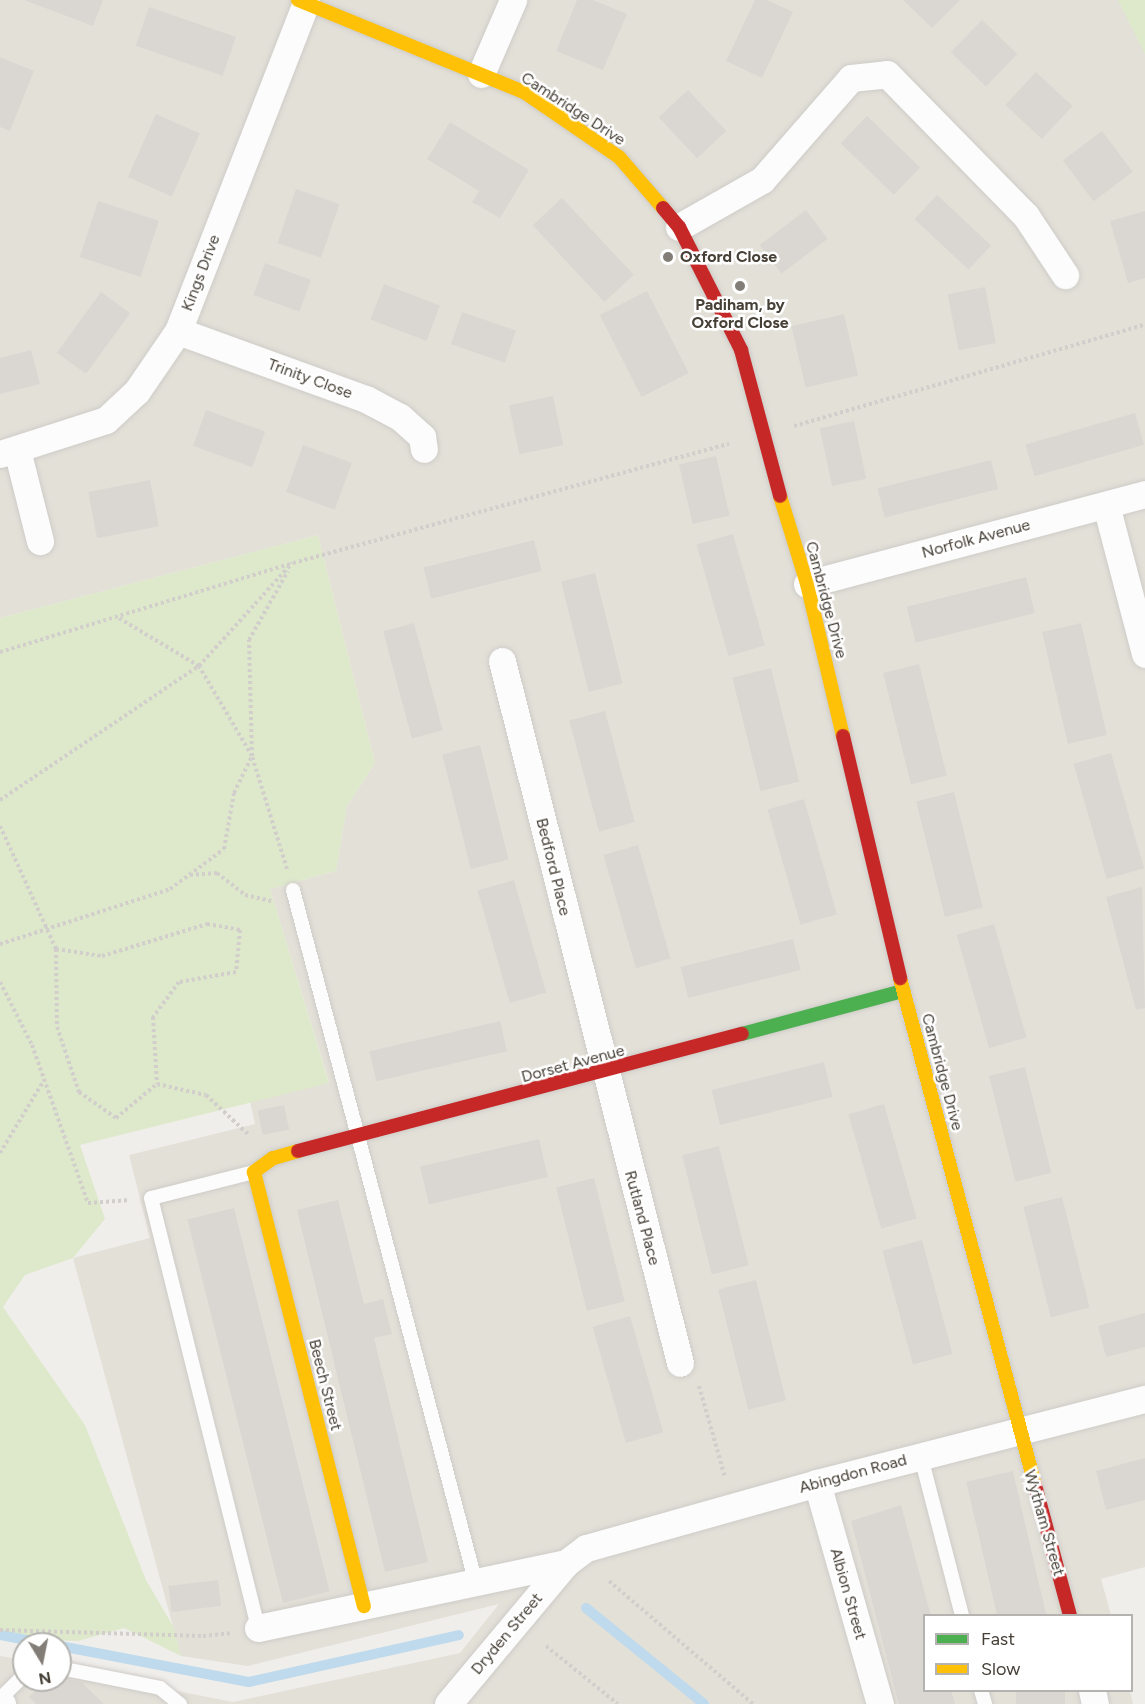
<!DOCTYPE html>
<style>
body{margin:0}
#map{position:relative;width:1145px;height:1704px;overflow:hidden;background:#f0eeeb;font-family:Figtree,sans-serif}
div>[style]{position:absolute}
.residential>*{inset:0;background:#e3e0d8}
.green>*{inset:0;background:#dee9cc}
.stream>*{height:10px;margin:-5px;padding:0 5px;transform-origin:5px;border-radius:5px;background:#bedaec}
.building>*{inset:0;background:#dad7d3;transform-origin:0 0}
.path>*{height:4px;margin-top:-2px;transform-origin:0;background:repeating-linear-gradient(90deg,#d1cecb 0 3px,transparent 0 6px)}
.roads{filter:drop-shadow(0 0 2px #ceccc8) drop-shadow(0 0 2px #ceccc8)}
.lane>*{height:14px;margin:-7px;padding:0 7px;transform-origin:7px;border-radius:7px;background:#fdfcfc}
.street>*{height:27px;margin:-13.5px;padding:0 13.5px;transform-origin:13.5px;border-radius:13.5px;background:#fdfcfc}
.fast>*{height:14px;margin:-7px;padding:0 7px;transform-origin:7px;border-radius:7px;background:#4caf50}
.slow>*{height:14px;margin:-7px;padding:0 7px;transform-origin:7px;border-radius:7px;background:#ffc107}
.jam>*{height:14px;margin:-7px;padding:0 7px;transform-origin:7px;border-radius:7px;background:#c62828}
.dots>*{width:16px;height:16px;translate:-50% -50%;box-sizing:border-box;border:3px solid #fff;border-radius:50%}
span{translate:-50% -50%;white-space:nowrap;text-align:center;line-height:1.15;-webkit-text-stroke:5px #fff;paint-order:stroke}
.street-label{font-size:16px;color:#464037}
.poi-label{font-size:16px;color:#464037;font-weight:700}
.left{translate:0 -50%;text-align:left}
.legend{position:absolute;left:923px;top:1614px;width:210px;height:78px;box-sizing:border-box;background:#fff;border:2px solid #b5b3af;margin:0;padding:8px 10px;list-style:none;font-size:18px;color:#464037}
.legend li{display:flex;align-items:center;gap:12px;height:30px}
.legend b{width:30px;border:2px solid #b5b3af}
.north{position:absolute;left:12px;top:1632px;width:60px;height:60px;box-sizing:border-box;background:#fff;border:2px solid #b5b3af;border-radius:50%;rotate:170deg;font-size:16px;font-weight:700;line-height:24px;text-align:center;color:#464037}
.north::after{content:'';display:block;margin:auto;width:21px;height:27px;background:#827d76;clip-path:polygon(50% 0,100% 100%,50% 72%,0 100%)}
</style>
<div id="map">
<div class="residential">
<i style="clip-path:polygon(0 0,1120px 0,1145px 44px,1145px 1567px,1101px 1579px,1111px 1615px,924px 1616px,924px 1690px,1130px 1691px,1133px 1704px,0 1704px,0 1656px,24px 1660px,24px 1680px,60px 1680px,60px 1668px,233px 1702px,460px 1653px,499px 1604px,248px 1666px,181px 1656px,73px 1258px,150px 1238px,129px 1155px,255px 1124px,250px 1101px,329px 1082px,270px 889px,336px 871px,347px 806px,375px 763px,318px 535px,0 618px)"></i>
</div>
<div class="green">
<i style="clip-path:polygon(1118px 0,1145px 0,1145px 54px)"></i>
<i style="clip-path:polygon(318px 535px,375px 763px,347px 806px,336px 871px,270px 889px,329px 1083px,80px 1145px,105px 1219px,73px 1258px,25px 1275px,3px 1307px,85px 1425px,146px 1580px,173px 1626px,181px 1656px,124px 1628px,78px 1641px,0 1639px,0 618px)"></i>
</div>
<div class="stream">
<i style="left:586px;top:1608px;width:152px;rotate:39.1deg"></i>
<i style="left:0;top:1635px;width:48px;rotate:10.8deg"></i>
<i style="left:60px;top:1646px;width:192px;rotate:10.8deg"></i>
<i style="left:249px;top:1682px;width:215px;rotate:-12.6deg"></i>
</div>
<div class="building">
<i style="clip-path:polygon(24px 0,103px 0,93px 26px)"></i>
<i style="clip-path:polygon(577px 0,593px 0,627px 14px,603px 70px,556px 51px)"></i>
<i style="clip-path:polygon(755px 0,767px 0,793px 12px,762px 78px,726px 61px)"></i>
<i style="clip-path:polygon(903px 0,960px 0,932px 28px)"></i>
<i style="left:149px;top:7px;width:92px;height:41px;rotate:19deg"></i>
<i style="left:982px;top:20px;width:49px;height:45px;rotate:44deg"></i>
<i style="clip-path:polygon(0 57px,34px 71px,10px 131px,0 127px)"></i>
<i style="left:1036px;top:72px;width:50px;height:45px;rotate:43deg"></i>
<i style="left:688px;top:90px;width:56px;height:40px;rotate:47deg"></i>
<i style="left:156px;top:114px;width:48px;height:69px;rotate:24deg"></i>
<i style="left:867px;top:116px;width:74px;height:38px;rotate:44deg"></i>
<i style="clip-path:polygon(450px 122px,529px 170px,500px 218px,472px 202px,479px 191px,427px 159px)"></i>
<i style="left:1102px;top:131px;width:51px;height:49px;rotate:53deg"></i>
<i style="left:296px;top:189px;width:46px;height:57px;rotate:19deg"></i>
<i style="left:937px;top:195px;width:74px;height:33px;rotate:43deg"></i>
<i style="left:562px;top:198px;width:105px;height:40px;rotate:47deg"></i>
<i style="left:98px;top:201px;width:64px;height:59px;rotate:18deg"></i>
<i style="left:806px;top:210px;width:36px;height:58px;rotate:53deg"></i>
<i style="clip-path:polygon(1145px 211px,1145px 278px,1128px 283px,1110px 221px)"></i>
<i style="left:265px;top:263px;width:49px;height:34px;rotate:20deg"></i>
<i style="left:384px;top:284px;width:60px;height:38px;rotate:21deg"></i>
<i style="left:985px;top:287px;width:57px;height:38px;rotate:79deg"></i>
<i style="left:647px;top:291px;width:92px;height:53px;rotate:63deg"></i>
<i style="left:101px;top:292px;width:36px;height:75px;rotate:36deg"></i>
<i style="left:462px;top:312px;width:57px;height:34px;rotate:19deg"></i>
<i style="left:844px;top:314px;width:63px;height:54px;rotate:77deg"></i>
<i style="clip-path:polygon(31px 350px,40px 384px,0 394px,0 358px)"></i>
<i style="left:553px;top:396px;width:50px;height:45px;rotate:78deg"></i>
<i style="left:206px;top:410px;width:63px;height:38px;rotate:20deg"></i>
<i style="left:1135px;top:413px;width:33px;height:114px;rotate:74deg"></i>
<i style="left:854px;top:421px;width:59px;height:35px;rotate:78deg"></i>
<i style="left:303px;top:445px;width:52px;height:50px;rotate:20deg"></i>
<i style="left:716px;top:456px;width:61px;height:38px;rotate:77deg"></i>
<i style="left:991px;top:460px;width:30px;height:117px;rotate:76deg"></i>
<i style="left:150px;top:480px;width:47px;height:63px;rotate:79deg"></i>
<i style="left:733px;top:534px;width:116px;height:38px;rotate:74deg"></i>
<i style="left:534px;top:540px;width:32px;height:114px;rotate:76deg"></i>
<i style="left:595px;top:573px;width:114px;height:35px;rotate:76deg"></i>
<i style="left:1026px;top:577px;width:37px;height:123px;rotate:76deg"></i>
<i style="left:414px;top:623px;width:111px;height:32px;rotate:75deg"></i>
<i style="left:1081px;top:623px;width:115px;height:40px;rotate:77deg"></i>
<i style="left:919px;top:664px;width:115px;height:37px;rotate:76deg"></i>
<i style="left:771px;top:668px;width:117px;height:40px;rotate:76deg"></i>
<i style="left:605px;top:711px;width:115px;height:37px;rotate:75deg"></i>
<i style="left:480px;top:745px;width:118px;height:39px;rotate:76deg"></i>
<i style="left:1111px;top:753px;width:120px;height:39px;rotate:74deg"></i>
<i style="left:954px;top:792px;width:119px;height:39px;rotate:76deg"></i>
<i style="left:804px;top:799px;width:120px;height:38px;rotate:74deg"></i>
<i style="left:638px;top:845px;width:118px;height:36px;rotate:74deg"></i>
<i style="left:514px;top:880px;width:117px;height:38px;rotate:74deg"></i>
<i style="clip-path:polygon(1142px 887px,1145px 1008px,1136px 1010px,1106px 897px)"></i>
<i style="left:994px;top:924px;width:118px;height:39px;rotate:74deg"></i>
<i style="left:793px;top:939px;width:32px;height:116px;rotate:76deg"></i>
<i style="left:500px;top:1021px;width:31px;height:134px;rotate:77deg"></i>
<i style="left:824px;top:1062px;width:36px;height:116px;rotate:76deg"></i>
<i style="left:1025px;top:1067px;width:109px;height:37px;rotate:76deg"></i>
<i style="left:884px;top:1104px;width:119px;height:37px;rotate:74deg"></i>
<i style="left:284px;top:1105px;width:25px;height:27px;rotate:78deg"></i>
<i style="left:539px;top:1139px;width:39px;height:122px;rotate:77deg"></i>
<i style="left:719px;top:1146px;width:123px;height:38px;rotate:76deg"></i>
<i style="left:594px;top:1178px;width:127px;height:39px;rotate:76deg"></i>
<i style="left:1062px;top:1197px;width:114px;height:40px;rotate:76deg"></i>
<i style="clip-path:polygon(338px 1200px,364px 1304px,383px 1299px,392px 1334px,374px 1338px,428px 1562px,385px 1572px,297px 1210px)"></i>
<i style="left:234px;top:1208px;width:395px;height:48px;rotate:76deg"></i>
<i style="left:922px;top:1240px;width:118px;height:41px;rotate:75deg"></i>
<i style="left:756px;top:1280px;width:124px;height:39px;rotate:76deg"></i>
<i style="clip-path:polygon(1145px 1313px,1145px 1347px,1106px 1357px,1098px 1326px)"></i>
<i style="left:630px;top:1316px;width:121px;height:39px;rotate:74deg"></i>
<i style="clip-path:polygon(1145px 1458px,1145px 1500px,1106px 1510px,1096px 1471px)"></i>
<i style="left:1013px;top:1471px;width:149px;height:48px;rotate:77deg"></i>
<i style="clip-path:polygon(901px 1505px,931px 1616px,924px 1616px,924px 1690px,951px 1690px,955px 1704px,899px 1704px,851px 1521px)"></i>
<i style="left:218px;top:1580px;width:26px;height:50px;rotate:83deg"></i>
<i style="clip-path:polygon(60px 1677px,81px 1682px,104px 1704px,36px 1704px,29px 1697px,48px 1680px)"></i>
<i style="left:1016px;top:1690px;width:49px;height:14px"></i>
</div>
<div class="path">
<i style="left:794px;top:426px;width:365px;rotate:-16.1deg"></i>
<i style="left:0;top:652px;width:306px;rotate:-16.9deg"></i>
<i style="left:293px;top:563px;width:452px;rotate:-15.3deg"></i>
<i style="left:0;top:800px;width:240px;rotate:-34deg"></i>
<i style="left:199px;top:666px;width:139px;rotate:-47.9deg"></i>
<i style="left:0;top:826px;width:135px;rotate:65.5deg"></i>
<i style="left:56px;top:949px;width:78px;rotate:89.3deg"></i>
<i style="left:57px;top:1027px;width:69px;rotate:71.3deg"></i>
<i style="left:79px;top:1092px;width:45px;rotate:35.1deg"></i>
<i style="left:116px;top:1118px;width:53px;rotate:-39.7deg"></i>
<i style="left:157px;top:1084px;width:50px;rotate:12.7deg"></i>
<i style="left:206px;top:1095px;width:59px;rotate:42.9deg"></i>
<i style="left:287px;top:869px;width:118px;rotate:-107.2deg"></i>
<i style="left:252px;top:756px;width:116px;rotate:-91.5deg"></i>
<i style="left:249px;top:640px;width:79px;rotate:-60.5deg"></i>
<i style="left:190px;top:875px;width:27px;rotate:-4deg"></i>
<i style="left:217px;top:873px;width:36px;rotate:38deg"></i>
<i style="left:245px;top:895px;width:27px;rotate:13deg"></i>
<i style="left:0;top:944px;width:179px;rotate:-17.9deg"></i>
<i style="left:170px;top:889px;width:67px;rotate:-36.5deg"></i>
<i style="left:224px;top:849px;width:57px;rotate:-79.9deg"></i>
<i style="left:234px;top:793px;width:41px;rotate:-64.1deg"></i>
<i style="left:252px;top:756px;width:104px;rotate:-120.5deg"></i>
<i style="left:199px;top:666px;width:96px;rotate:-149.1deg"></i>
<i style="left:56px;top:949px;width:47px;rotate:8.7deg"></i>
<i style="left:102px;top:956px;width:110px;rotate:-16.9deg"></i>
<i style="left:207px;top:924px;width:34px;rotate:10deg"></i>
<i style="left:240px;top:930px;width:42px;rotate:95.4deg"></i>
<i style="left:236px;top:972px;width:58px;rotate:170deg"></i>
<i style="left:179px;top:982px;width:44px;rotate:126.6deg"></i>
<i style="left:153px;top:1017px;width:67px;rotate:86.6deg"></i>
<i style="left:0;top:982px;width:71px;rotate:63.1deg"></i>
<i style="left:32px;top:1045px;width:168px;rotate:70.5deg"></i>
<i style="left:88px;top:1203px;width:39px;rotate:-4deg"></i>
<i style="left:0;top:1153px;width:85px;rotate:-58.9deg"></i>
<i style="left:699px;top:1386px;width:95px;rotate:74.1deg"></i>
<i style="left:609px;top:1581px;width:189px;rotate:40.5deg"></i>
<i style="left:0;top:1630px;width:203px;rotate:1.7deg"></i>
<i style="left:203px;top:1636px;width:27px;rotate:-6deg"></i>
<i style="left:546px;top:1646px;width:92px;rotate:38.9deg"></i>
</div>
<div class="roads">
<div class="lane">
<i style="left:293px;top:890px;width:714px;rotate:75.22deg"></i>
<i style="left:254px;top:1172px;width:106px;rotate:165.8deg"></i>
<i style="left:151px;top:1198px;width:443px;rotate:76deg"></i>
<i style="left:921px;top:1457px;width:164px;rotate:75.5deg"></i>
<i style="left:60px;top:1668px;width:102px;rotate:11.3deg"></i>
<i style="left:160px;top:1688px;width:26px;rotate:39deg"></i>
<i style="left:981px;top:1690px;width:15px;rotate:74deg"></i>
<i style="left:0;top:1699px;width:34px;rotate:-45deg"></i>
</div>
<div class="street">
<i style="left:481px;top:74px;width:81px;rotate:-66.6deg"></i>
<i style="left:679px;top:227px;width:95px;rotate:-29.5deg"></i>
<i style="left:762px;top:180px;width:135px;rotate:-48.9deg"></i>
<i style="left:851px;top:78px;width:36px;rotate:-6deg"></i>
<i style="left:887px;top:74px;width:199px;rotate:45.6deg"></i>
<i style="left:1026px;top:216px;width:71px;rotate:56.5deg"></i>
<i style="left:178px;top:331px;width:200px;rotate:19.9deg"></i>
<i style="left:366px;top:399px;width:38px;rotate:28deg"></i>
<i style="left:400px;top:417px;width:30px;rotate:42deg"></i>
<i style="left:422px;top:437px;width:12px;rotate:81deg"></i>
<i style="left:17px;top:450px;width:94px;rotate:75.8deg"></i>
<i style="left:0;top:454px;width:111px;rotate:-17.8deg"></i>
<i style="left:106px;top:420px;width:42px;rotate:-43.1deg"></i>
<i style="left:137px;top:391px;width:73px;rotate:-55.7deg"></i>
<i style="left:178px;top:331px;width:352px;rotate:-68.7deg"></i>
<i style="left:1106px;top:505px;width:154px;rotate:75.3deg"></i>
<i style="left:807px;top:584px;width:350px;rotate:-14.9deg"></i>
<i style="left:502px;top:661px;width:724px;rotate:75.77deg"></i>
<i style="left:817px;top:1483px;width:230px;rotate:74.1deg"></i>
<i style="left:258px;top:1628px;width:315px;rotate:-11.9deg"></i>
<i style="left:1092px;top:1690px;width:14px;rotate:78deg"></i>
<i style="left:0;top:1702px;width:3px;rotate:45deg"></i>
<i style="left:448px;top:1704px;width:184px;rotate:-50.1deg"></i>
<i style="left:566px;top:1563px;width:25px;rotate:-37deg"></i>
<i style="left:586px;top:1548px;width:240px;rotate:-15.7deg"></i>
<i style="left:817px;top:1483px;width:339px;rotate:-14.4deg"></i>
</div>
<div class="fast">
<i style="left:742px;top:1034px;width:167px;rotate:-15deg"></i>
</div>
<div class="slow">
<i style="left:298px;top:0;width:244px;rotate:22.2deg"></i>
<i style="left:524px;top:92px;width:115px;rotate:34.4deg"></i>
<i style="left:619px;top:157px;width:67px;rotate:49.2deg"></i>
<i style="left:780px;top:496px;width:92px;rotate:72.9deg"></i>
<i style="left:807px;top:584px;width:156px;rotate:76.7deg"></i>
<i style="left:900px;top:978px;width:525px;rotate:75.09deg"></i>
<i style="left:298px;top:1151px;width:26px;rotate:164deg"></i>
<i style="left:273px;top:1158px;width:24px;rotate:144deg"></i>
<i style="left:254px;top:1172px;width:448px;rotate:75.8deg"></i>
</div>
<div class="jam">
<i style="left:663px;top:208px;width:25px;rotate:50deg"></i>
<i style="left:679px;top:227px;width:138px;rotate:63.2deg"></i>
<i style="left:741px;top:350px;width:151px;rotate:75deg"></i>
<i style="left:843px;top:736px;width:249px;rotate:76.7deg"></i>
<i style="left:298px;top:1151px;width:459px;rotate:-14.8deg"></i>
<i style="left:1035px;top:1485px;width:136px;rotate:75deg"></i>
</div>
</div>
<div class="dots">
<i style="left:668px;top:257px;background:#827d76"></i>
<i style="left:740px;top:286px;background:#827d76"></i>
</div>
<div class="street-label">
<span style="left:573px;top:109px;rotate:33deg">Cambridge Drive</span>
<span style="left:201px;top:273px;rotate:-69deg">Kings Drive</span>
<span style="left:310px;top:379px;rotate:20deg">Trinity Close</span>
<span style="left:976px;top:539px;rotate:-15deg">Norfolk Avenue</span>
<span style="left:826px;top:600px;rotate:75deg">Cambridge Drive</span>
<span style="left:553px;top:867px;rotate:76deg">Bedford Place</span>
<span style="left:573px;top:1064px;rotate:-15deg">Dorset Avenue</span>
<span style="left:942px;top:1072px;rotate:75deg">Cambridge Drive</span>
<span style="left:642px;top:1218px;rotate:75deg">Rutland Place</span>
<span style="left:325px;top:1385px;rotate:76deg">Beech Street</span>
<span style="left:853px;top:1474px;rotate:-15deg">Abingdon Road</span>
<span style="left:1044px;top:1523px;rotate:74deg">Wytham Street</span>
<span style="left:848px;top:1594px;rotate:74deg">Albion Street</span>
<span style="left:507px;top:1634px;rotate:-50deg">Dryden Street</span>
</div>
<div class="poi-label">
<span class="left" style="left:680px;top:257px">Oxford Close</span>
<span style="left:740px;top:314px">Padiham, by<br>Oxford Close</span>
</div>
<ul class="legend">
<li><b style="height:8px;background:#4caf50"></b>Fast</li>
<li><b style="height:8px;background:#ffc107"></b>Slow</li>
</ul>
<div class="north">N</div>
</div>
